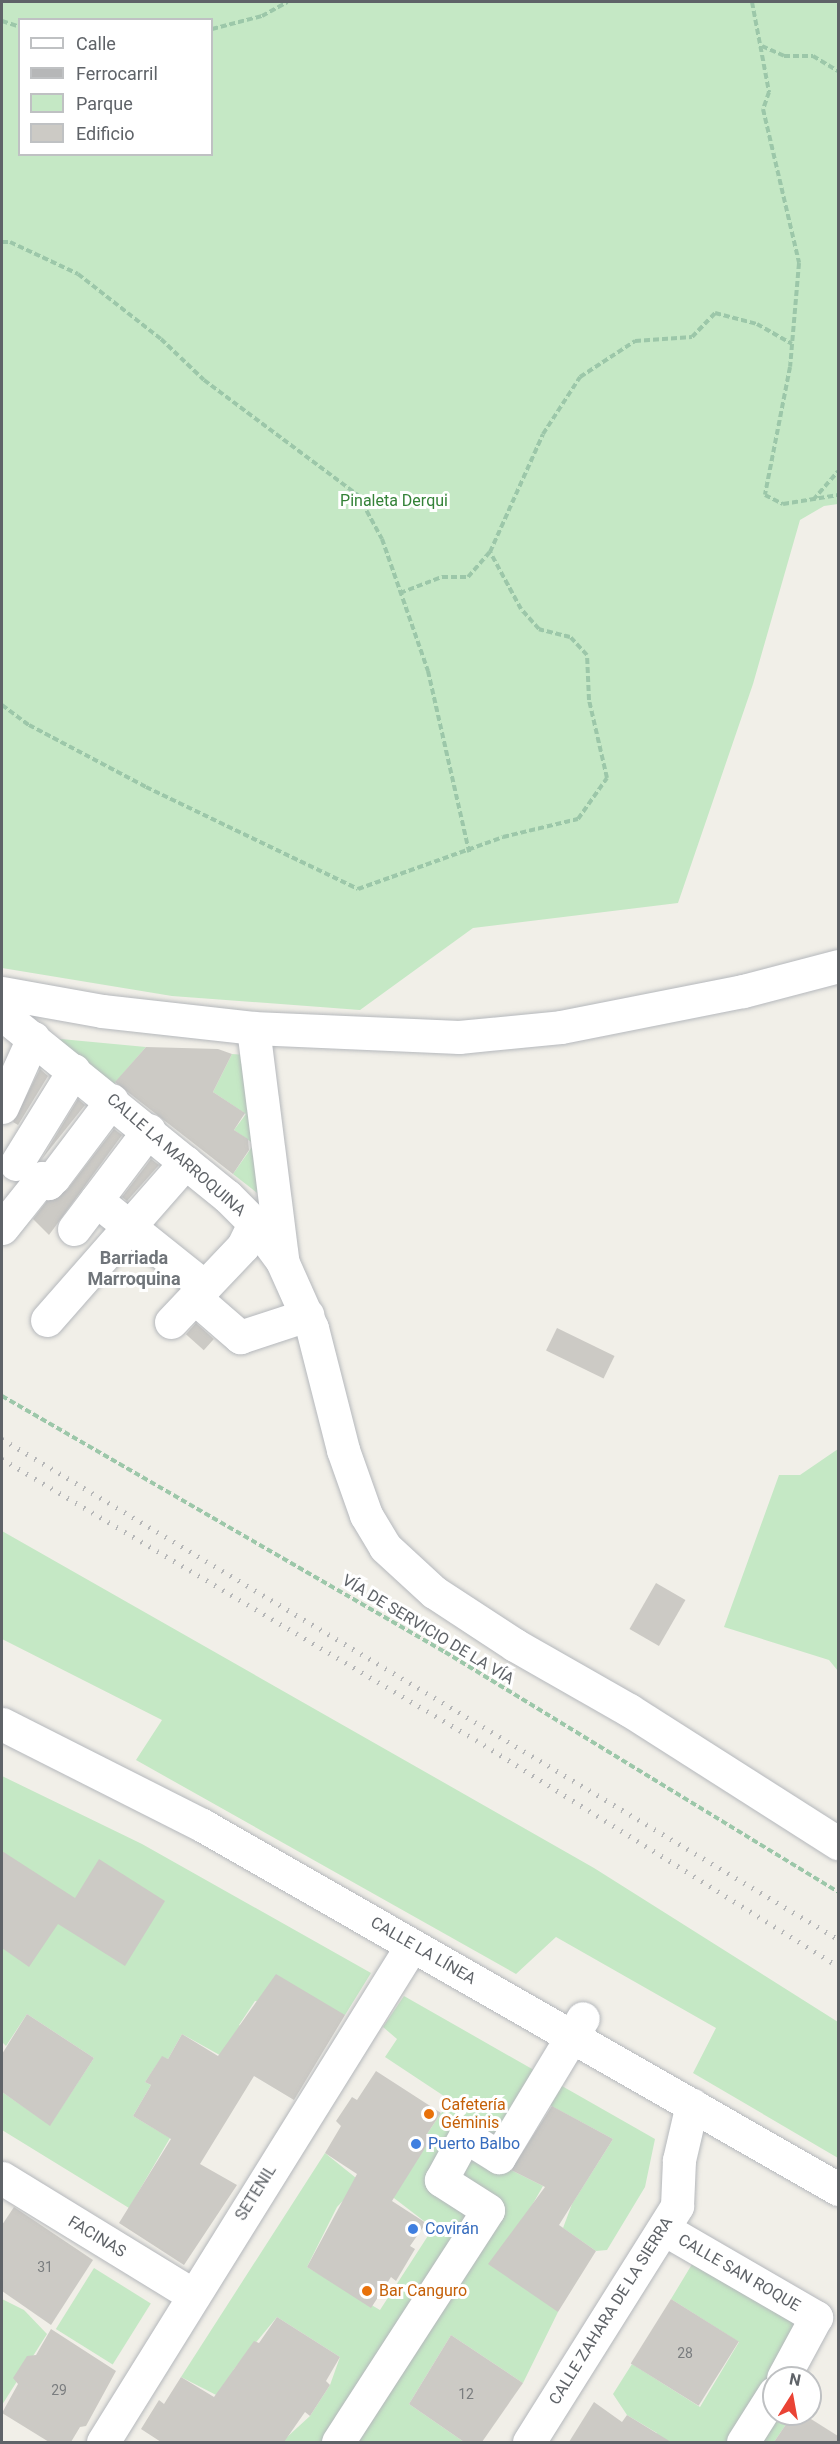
<!DOCTYPE html>
<meta charset="utf-8">
<style>
body{margin:0}
#map{position:relative;width:840px;height:2444px;overflow:hidden;background:#f1efe8;font-family:Roboto,sans-serif}
div>[style]{position:absolute}
.green>*{inset:0;background:#c5e8c5;transform-origin:0 0}
.building>*{inset:0;background:#cccac5;transform-origin:0 0}
.path>*{height:4px;margin-top:-2px;transform-origin:0;background:repeating-linear-gradient(90deg,#9cc7a9 0 6px,transparent 0 9px)}
.roads{filter:drop-shadow(0 0 2px #b5b8bc) drop-shadow(0 0 2px #b5b8bc)}
.minor>*{height:33px;margin:-16.5px;padding:0 16.5px;transform-origin:16.5px;border-radius:16.5px;background:#fff}
.rail>*{height:4.5px;margin-top:-2.25px;transform-origin:0;background:repeating-linear-gradient(90deg,#b6b7b8 0 1.5px,transparent 0 9.5px)}
.dots>*{width:16px;height:16px;translate:-50% -50%;box-sizing:border-box;border:3px solid #fff;border-radius:50%}
span{translate:-50% -50%;white-space:nowrap;text-align:center;line-height:1.15;-webkit-text-stroke:6px #fff;paint-order:stroke}
.number-label{font-size:14px;color:#7a7d7f}
.number-label span{-webkit-text-stroke-width:0}
.park-label{font-size:16px;color:#348238}
.street-label{font-size:16px;color:#5f6368}
.food-label{font-size:16px;color:#c56008}
.left{translate:0 -50%;text-align:left}
.shop-label{font-size:16px;color:#366cbe}
.neighbourhood-label{font-size:18px;color:#70757a;font-weight:700}
.frame{position:absolute;inset:0;border:3px solid #5f6368;pointer-events:none}
.legend{position:absolute;left:18px;top:18px;width:195px;height:138px;box-sizing:border-box;background:#fff;border:2px solid #bfc1c3;margin:0;padding:8px 10px;list-style:none;font-size:18px;color:#5f6368}
.legend li{display:flex;align-items:center;gap:12px;height:30px}
.legend b{width:30px;border:2px solid #bfc1c3}
.north{position:absolute;left:762px;top:2366px;width:60px;height:60px;box-sizing:border-box;background:#fff;border:2px solid #bfc1c3;border-radius:50%;rotate:11deg;font-size:16px;font-weight:700;line-height:24px;text-align:center;color:#5f6368}
.north::after{content:'';display:block;margin:auto;width:21px;height:27px;background:#ea4335;clip-path:polygon(50% 0,100% 100%,50% 72%,0 100%)}
</style>
<div id="map">
<div class="green">
<i style="clip-path:polygon(evenodd,2px 2px,838px 2px,838px 504px,824px 506px,800px 520px,753px 684px,678px 903px,473px 928px,360px 1010px,172px 996px,2px 968px,2px 2px,20px 20px,212px 20px,212px 154px,20px 154px,20px 20px)"></i>
<i style="clip-path:polygon(50px 1038px,146px 1047px,114px 1084px)"></i>
<i style="clip-path:polygon(232px 1054px,246px 1055px,266px 1200px,233px 1174px,254px 1144px,234px 1130px,246px 1114px,213px 1092px)"></i>
<i style="clip-path:polygon(838px 1449px,838px 1671px,829px 1660px,724px 1627px,779px 1475px,800px 1475px)"></i>
<i style="clip-path:polygon(2px 1531px,594px 1868px,838px 2022px,838px 2158px,693px 2073px,716px 2028px,556px 1937px,516px 1974px,136px 1760px,162px 1720px,2px 1639px)"></i>
<i style="clip-path:polygon(2px 1776px,142px 1844px,371px 1973px,345px 2015px,255px 2001px,239px 2025px,244px 2028px,225px 2058px,182px 2034px,168px 2059px,162px 2057px,145px 2082px,151px 2085px,133px 2116px,170px 2138px,129px 2208px,2px 2130px,2px 2092px,50px 2125px,94px 2058px,27px 2014px,6px 2046px,2px 2042px)"></i>
<i style="clip-path:polygon(404px 1996px,655px 2139px,645px 2187px,607px 2250px,596px 2251px,563px 2228px,572px 2204px,613px 2139px,544px 2102px,503px 2166px,543px 2186px,531px 2207px,558px 2312px,523px 2383px,451px 2335px,409px 2404px,464px 2442px,238px 2442px,246px 2418px,286px 2438px,310px 2416px,330px 2385px,340px 2357px,277px 2317px,234px 2369px,222px 2398px,181px 2377px,325px 2153px,361px 2182px,337px 2207px,307px 2267px,380px 2310px,433px 2228px,390px 2195px,432px 2138px,427px 2134px,441px 2113px,453px 2102px,385px 2057px,397px 2039px,383px 2027px)"></i>
<i style="clip-path:polygon(700px 2251px,816px 2317px,774px 2414px,793px 2414px,774px 2442px,654px 2442px,657px 2433px,627px 2415px,613px 2394px,632px 2364px,700px 2407px,739px 2342px,671px 2299px)"></i>
<i style="left:94px;top:2268px;width:67px;height:72px;rotate:32deg"></i>
<i style="clip-path:polygon(2px 2299px,24px 2310px,47px 2334px,2px 2405px)"></i>
</div>
<div class="building">
<i style="clip-path:polygon(146px 1047px,218px 1049px,232px 1054px,213px 1092px,245px 1113px,234px 1130px,248px 1139px,249px 1150px,233px 1174px,115px 1082px)"></i>
<i style="clip-path:polygon(40px 1069px,48px 1076px,18px 1125px,13px 1122px)"></i>
<i style="clip-path:polygon(78px 1099px,85px 1105px,41px 1160px)"></i>
<i style="clip-path:polygon(114px 1129px,122px 1135px,49px 1235px,33px 1219px,47px 1201px,67px 1190px)"></i>
<i style="clip-path:polygon(151px 1159px,159px 1165px,127px 1201px,122px 1197px)"></i>
<i style="left:196px;top:1323px;width:24px;height:15px;rotate:42deg"></i>
<i style="left:557px;top:1328px;width:64px;height:25px;rotate:26deg"></i>
<i style="left:656px;top:1583px;width:34px;height:53px;rotate:30deg"></i>
<i style="clip-path:polygon(2px 1851px,75px 1898px,99px 1859px,165px 1901px,125px 1966px,58px 1924px,29px 1967px,2px 1948px)"></i>
<i style="clip-path:polygon(276px 1974px,345px 2015px,294px 2100px,254px 2076px,200px 2164px,237px 2185px,184px 2265px,119px 2223px,171px 2139px,133px 2116px,151px 2085px,145px 2082px,162px 2056px,168px 2059px,182px 2034px,218px 2056px)"></i>
<i style="clip-path:polygon(27px 2014px,94px 2058px,50px 2126px,2px 2092px,2px 2054px)"></i>
<i style="clip-path:polygon(376px 2071px,441px 2113px,427px 2134px,432px 2137px,392px 2201px,426px 2223px,410px 2246px,415px 2249px,396px 2281px,391px 2277px,371px 2308px,307px 2267px,357px 2174px,325px 2153px,341px 2126px,336px 2121px,352px 2097px,357px 2100px)"></i>
<i style="clip-path:polygon(552px 2106px,613px 2139px,559px 2225px,596px 2251px,558px 2312px,488px 2264px,545px 2187px,511px 2170px)"></i>
<i style="clip-path:polygon(14px 2207px,93px 2260px,51px 2325px,2px 2291px,2px 2225px)"></i>
<i style="left:671px;top:2299px;width:80px;height:76px;rotate:32deg"></i>
<i style="clip-path:polygon(277px 2317px,340px 2357px,326px 2381px,330px 2385px,310px 2416px,305px 2412px,284px 2442px,161px 2442px,141px 2429px,159px 2400px,164px 2404px,181px 2377px,214px 2397px,254px 2341px,259px 2343px)"></i>
<i style="clip-path:polygon(51px 2329px,116px 2371px,86px 2426px,80px 2427px,71px 2442px,49px 2442px,2px 2413px,18px 2384px,13px 2378px,27px 2356px,36px 2355px)"></i>
<i style="clip-path:polygon(451px 2335px,523px 2383px,482px 2442px,464px 2442px,409px 2404px)"></i>
<i style="clip-path:polygon(594px 2402px,622px 2422px,627px 2415px,671px 2442px,569px 2442px)"></i>
<i style="clip-path:polygon(793px 2414px,803px 2414px,838px 2436px,838px 2442px,774px 2442px)"></i>
</div>
<div class="path">
<i style="left:752px;top:2px;width:92px;rotate:79.3deg"></i>
<i style="left:769px;top:92px;width:18px;rotate:109deg"></i>
<i style="left:763px;top:109px;width:158px;rotate:76.8deg"></i>
<i style="left:799px;top:263px;width:104px;rotate:94.9deg"></i>
<i style="left:790px;top:367px;width:130px;rotate:101.1deg"></i>
<i style="left:765px;top:495px;width:20px;rotate:27deg"></i>
<i style="left:783px;top:504px;width:56px;rotate:-9.3deg"></i>
<i style="left:2px;top:21px;width:19px;rotate:18deg"></i>
<i style="left:212px;top:29px;width:52px;rotate:-14.6deg"></i>
<i style="left:262px;top:16px;width:29px;rotate:-29deg"></i>
<i style="left:762px;top:46px;width:24px;rotate:24deg"></i>
<i style="left:784px;top:56px;width:29px"></i>
<i style="left:813px;top:56px;width:29px;rotate:31deg"></i>
<i style="left:2px;top:242px;width:8px"></i>
<i style="left:10px;top:242px;width:75px;rotate:25.2deg"></i>
<i style="left:78px;top:274px;width:105px;rotate:38.1deg"></i>
<i style="left:161px;top:339px;width:59px;rotate:43.6deg"></i>
<i style="left:204px;top:380px;width:192px;rotate:36.8deg"></i>
<i style="left:358px;top:495px;width:50px;rotate:61.4deg"></i>
<i style="left:382px;top:539px;width:140px;rotate:70.8deg"></i>
<i style="left:428px;top:671px;width:186px;rotate:77.2deg"></i>
<i style="left:813px;top:500px;width:38px;rotate:-49deg"></i>
<i style="left:400px;top:593px;width:45px;rotate:-20.9deg"></i>
<i style="left:442px;top:577px;width:26px"></i>
<i style="left:468px;top:577px;width:33px;rotate:-49deg"></i>
<i style="left:2px;top:705px;width:34px;rotate:37deg"></i>
<i style="left:29px;top:725px;width:132px;rotate:27.9deg"></i>
<i style="left:146px;top:787px;width:235px;rotate:25.7deg"></i>
<i style="left:358px;top:889px;width:154px;rotate:-19.7deg"></i>
<i style="left:503px;top:837px;width:77px;rotate:-13.5deg"></i>
<i style="left:578px;top:819px;width:50px;rotate:-54.7deg"></i>
<i style="left:607px;top:778px;width:80px;rotate:-103deg"></i>
<i style="left:589px;top:700px;width:45px;rotate:-92.5deg"></i>
<i style="left:587px;top:655px;width:25px;rotate:-133deg"></i>
<i style="left:570px;top:637px;width:32px;rotate:-166deg"></i>
<i style="left:539px;top:629px;width:27px;rotate:-132deg"></i>
<i style="left:521px;top:609px;width:65px;rotate:-118.5deg"></i>
<i style="left:490px;top:552px;width:129px;rotate:-65.8deg"></i>
<i style="left:543px;top:434px;width:68px;rotate:-57deg"></i>
<i style="left:580px;top:377px;width:66px;rotate:-33.2deg"></i>
<i style="left:635px;top:341px;width:57px;rotate:-4deg"></i>
<i style="left:692px;top:337px;width:33px;rotate:-46deg"></i>
<i style="left:715px;top:313px;width:43px;rotate:14.7deg"></i>
<i style="left:757px;top:324px;width:40px;rotate:29.7deg"></i>
<i style="left:2px;top:1396px;width:512px;rotate:30.02deg"></i>
<i style="left:445px;top:1652px;width:460px;rotate:31.4deg"></i>
</div>
<div class="roads">
<div class="minor">
<i style="left:2px;top:993px;width:102px;rotate:10.2deg"></i>
<i style="left:102px;top:1011px;width:152px;rotate:6.4deg"></i>
<i style="left:253px;top:1028px;width:206px;rotate:2.5deg"></i>
<i style="left:459px;top:1037px;width:102px;rotate:-5.6deg"></i>
<i style="left:561px;top:1027px;width:186px;rotate:-11.2deg"></i>
<i style="left:743px;top:991px;width:98px;rotate:-14.7deg"></i>
<i style="left:2px;top:1014px;width:289px;rotate:39deg"></i>
<i style="left:227px;top:1196px;width:38px;rotate:45deg"></i>
<i style="left:254px;top:1223px;width:47px;rotate:53.6deg"></i>
<i style="left:282px;top:1261px;width:73px;rotate:65.9deg"></i>
<i style="left:312px;top:1328px;width:126px;rotate:75.7deg"></i>
<i style="left:343px;top:1450px;width:69px;rotate:70.5deg"></i>
<i style="left:366px;top:1515px;width:37px;rotate:59deg"></i>
<i style="left:385px;top:1547px;width:67px;rotate:42.6deg"></i>
<i style="left:434px;top:1592px;width:97px;rotate:33.2deg"></i>
<i style="left:515px;top:1645px;width:131px;rotate:29.7deg"></i>
<i style="left:629px;top:1710px;width:248px;rotate:32.5deg"></i>
<i style="left:253px;top:1028px;width:233px;rotate:82.8deg"></i>
<i style="left:2px;top:1107px;width:76px;rotate:-65.8deg"></i>
<i style="left:16px;top:1164px;width:110px;rotate:-58.3deg"></i>
<i style="left:96px;top:1200px;width:139px;rotate:38.6deg"></i>
<i style="left:2px;top:1228px;width:64px;rotate:-51.3deg"></i>
<i style="left:42px;top:1178px;width:8px;rotate:40deg"></i>
<i style="left:48px;top:1183px;width:8px;rotate:-45deg"></i>
<i style="left:54px;top:1177px;width:96px;rotate:-53deg"></i>
<i style="left:74px;top:1229px;width:124px;rotate:-52.9deg"></i>
<i style="left:195px;top:1298px;width:60px;rotate:40.9deg"></i>
<i style="left:240px;top:1337px;width:71px;rotate:-18.2deg"></i>
<i style="left:47px;top:1320px;width:210px;rotate:-48.7deg"></i>
<i style="left:171px;top:1322px;width:105px;rotate:-46.5deg"></i>
<i style="left:243px;top:1246px;width:25px;rotate:-64deg"></i>
<i style="left:2px;top:1724px;width:224px;rotate:26.8deg"></i>
<i style="left:202px;top:1825px;width:733px;rotate:29.78deg"></i>
<i style="left:2px;top:2178px;width:224px;rotate:31.5deg"></i>
<i style="left:664px;top:2229px;width:176px;rotate:30.1deg"></i>
<i style="left:816px;top:2317px;width:69px;rotate:118.4deg"></i>
<i style="left:103px;top:2442px;width:585px;rotate:-58.13deg"></i>
<i style="left:338px;top:2442px;width:276px;rotate:-57.1deg"></i>
<i style="left:488px;top:2210px;width:56px;rotate:-147.4deg"></i>
<i style="left:441px;top:2180px;width:50px;rotate:-61.4deg"></i>
<i style="left:465px;top:2136px;width:40px;rotate:32deg"></i>
<i style="left:499px;top:2157px;width:162px;rotate:-58.9deg"></i>
<i style="left:529px;top:2442px;width:279px;rotate:-57.9deg"></i>
<i style="left:677px;top:2206px;width:46px;rotate:-87.5deg"></i>
<i style="left:679px;top:2160px;width:57px;rotate:-76.9deg"></i>
<i style="left:743px;top:2442px;width:58px;rotate:-57.7deg"></i>
</div>
</div>
<div class="rail">
<i style="left:2px;top:1439px;width:974px;rotate:30.88deg"></i>
<i style="left:2px;top:1459px;width:551px;rotate:30.66deg"></i>
<i style="left:476px;top:1740px;width:427px;rotate:32deg"></i>
</div>
<div class="dots">
<i style="left:429px;top:2114px;background:#e8710a"></i>
<i style="left:416px;top:2144px;background:#3f7fe0"></i>
<i style="left:413px;top:2229px;background:#3f7fe0"></i>
<i style="left:367px;top:2291px;background:#e8710a"></i>
</div>
<div class="number-label">
<span style="left:45px;top:2267px">31</span>
<span style="left:685px;top:2353px">28</span>
<span style="left:59px;top:2390px">29</span>
<span style="left:466px;top:2394px">12</span>
</div>
<div class="park-label">
<span style="left:394px;top:501px">Pinaleta Derqui</span>
</div>
<div class="street-label">
<span style="left:176px;top:1155px;rotate:41deg">CALLE LA MARROQUINA</span>
<span style="left:428px;top:1630px;rotate:31deg">VÍA DE SERVICIO DE LA VÍA</span>
<span style="left:423px;top:1951px;rotate:30deg">CALLE LA LÍNEA</span>
<span style="left:256px;top:2193px;rotate:-58deg">SETENIL</span>
<span style="left:97px;top:2237px;rotate:31deg">FACINAS</span>
<span style="left:739px;top:2273px;rotate:30deg">CALLE SAN ROQUE</span>
<span style="left:611px;top:2311px;rotate:-58deg">CALLE ZAHARA DE LA SIERRA</span>
</div>
<div class="food-label">
<span class="left" style="left:441px;top:2114px">Cafetería<br>Géminis</span>
<span class="left" style="left:379px;top:2291px">Bar Canguro</span>
</div>
<div class="shop-label">
<span class="left" style="left:428px;top:2144px">Puerto Balbo</span>
<span class="left" style="left:425px;top:2229px">Covirán</span>
</div>
<div class="neighbourhood-label">
<span style="left:134px;top:1269px">Barriada<br>Marroquina</span>
</div>
<div class="frame"></div>
<ul class="legend">
<li><b style="height:8px;background:#fff"></b>Calle</li>
<li><b style="height:8px;background:#b6b7b8"></b>Ferrocarril</li>
<li><b style="height:16px;background:#c5e8c5"></b>Parque</li>
<li><b style="height:16px;background:#cccac5"></b>Edificio</li>
</ul>
<div class="north">N</div>
</div>
